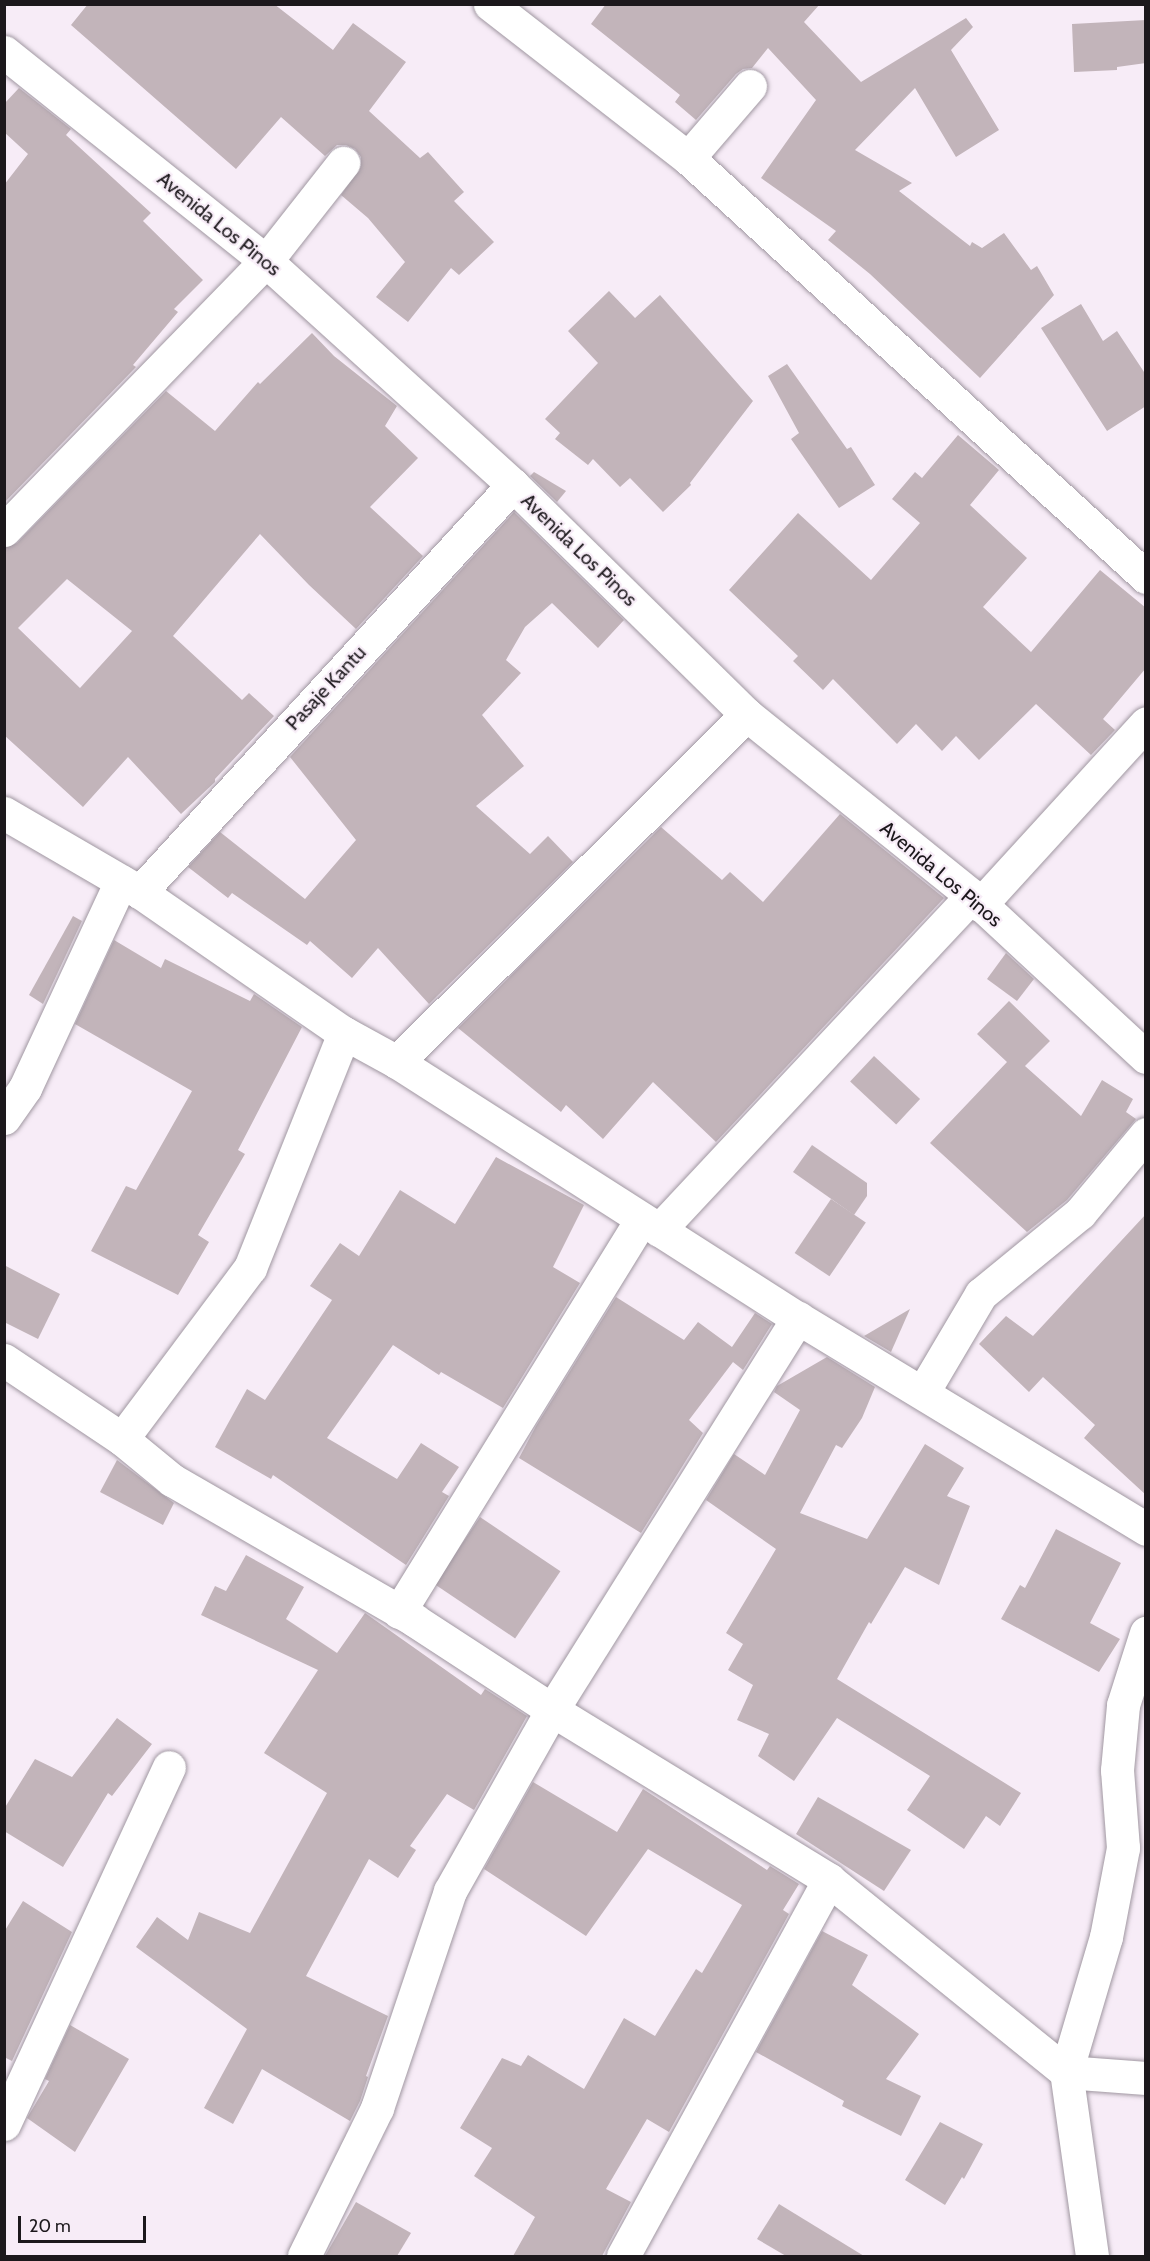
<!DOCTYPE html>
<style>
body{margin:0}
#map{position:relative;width:1150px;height:2261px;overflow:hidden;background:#f7ecf7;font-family:Cabin,sans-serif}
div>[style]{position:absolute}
.building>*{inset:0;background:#c2b4ba;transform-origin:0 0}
.roads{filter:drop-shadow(0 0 2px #a097a1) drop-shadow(0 0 2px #a097a1)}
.minor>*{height:33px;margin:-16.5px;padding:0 16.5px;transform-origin:16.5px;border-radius:16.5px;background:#fff}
span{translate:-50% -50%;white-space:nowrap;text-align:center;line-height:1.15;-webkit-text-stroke:4.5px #f7ecf7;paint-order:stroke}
.street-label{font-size:20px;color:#1c181c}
.frame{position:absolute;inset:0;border:6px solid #1c181c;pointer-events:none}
.scale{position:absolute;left:18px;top:2216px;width:128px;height:27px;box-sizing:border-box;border:3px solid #1c181c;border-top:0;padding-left:8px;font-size:18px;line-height:21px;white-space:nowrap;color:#1c181c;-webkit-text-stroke:4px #f7ecf7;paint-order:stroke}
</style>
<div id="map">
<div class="building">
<i style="clip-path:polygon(88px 4px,274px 4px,333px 50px,353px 23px,406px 62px,369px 111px,420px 158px,428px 152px,464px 192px,454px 201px,494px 242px,459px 275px,451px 268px,408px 322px,376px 297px,405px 262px,368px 218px,341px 195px,361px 166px,361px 157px,355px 149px,346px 145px,337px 145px,325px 156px,281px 117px,236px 169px,71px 25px)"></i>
<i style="clip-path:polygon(606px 4px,820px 4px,804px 22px,861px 82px,966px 18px,973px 27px,951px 50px,999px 130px,956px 157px,915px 88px,855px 150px,912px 183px,899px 191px,970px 246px,972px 242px,982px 248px,1004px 233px,1031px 270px,1037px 266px,1054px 295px,980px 378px,870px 274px,828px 240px,836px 231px,761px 178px,816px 100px,768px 48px,752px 68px,743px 69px,736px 74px,696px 120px,675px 102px,680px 95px,591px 24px)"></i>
<i style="clip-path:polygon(1146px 20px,1146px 63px,1117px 67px,1117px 70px,1074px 72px,1072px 24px)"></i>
<i style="clip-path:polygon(19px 88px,71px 129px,66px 135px,151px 213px,143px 221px,203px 280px,174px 309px,178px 312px,133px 365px,136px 367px,4px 503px,4px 185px,28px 154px,4px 132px,4px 104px)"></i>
<i style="clip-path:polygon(609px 291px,635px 318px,660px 295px,753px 401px,690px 483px,691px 485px,663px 512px,630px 478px,620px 487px,593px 459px,588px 465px,555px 439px,560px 433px,545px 419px,598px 363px,568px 331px)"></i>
<i style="clip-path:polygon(1081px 304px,1103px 341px,1117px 331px,1146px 375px,1146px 406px,1107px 431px,1041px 328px)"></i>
<i style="clip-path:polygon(evenodd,312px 333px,334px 356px,397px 406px,385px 426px,418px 458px,370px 507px,423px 556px,356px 629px,309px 585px,260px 534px,173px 636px,242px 700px,249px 693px,274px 716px,215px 779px,215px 782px,181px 814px,128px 757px,83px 807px,4px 735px,4px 548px,17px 543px,166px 391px,215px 431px,258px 382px,260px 384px,312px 333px,67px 579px,132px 631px,80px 688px,18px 628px,67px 579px)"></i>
<i style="clip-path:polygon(787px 364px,847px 449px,851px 447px,875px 485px,839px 508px,791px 439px,799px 433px,768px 376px)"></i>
<i style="clip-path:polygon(958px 435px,999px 470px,970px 505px,1027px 558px,983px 607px,1031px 652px,1100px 570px,1146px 608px,1146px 668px,1103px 719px,1115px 730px,1091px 755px,1036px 704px,979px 760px,956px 736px,942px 751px,916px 724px,897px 744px,833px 679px,823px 690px,793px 661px,798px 656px,729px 590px,798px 513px,871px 580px,920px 523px,892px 499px,915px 472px,922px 478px)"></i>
<i style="clip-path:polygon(534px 472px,566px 491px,557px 502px,530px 476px)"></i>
<i style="clip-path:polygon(514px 512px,624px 620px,598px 648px,552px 603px,525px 627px,506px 660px,521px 673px,482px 715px,524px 766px,476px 806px,530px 854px,548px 836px,573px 862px,429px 1004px,378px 948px,352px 978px,310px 941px,307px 945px,232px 893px,228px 898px,188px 867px,220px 832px,305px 899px,356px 840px,290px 757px)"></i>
<i style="clip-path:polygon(840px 814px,944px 898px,716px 1142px,653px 1082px,603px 1139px,566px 1105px,561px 1112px,458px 1028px,661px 827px,722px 880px,730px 872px,763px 902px)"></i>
<i style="clip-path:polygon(73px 916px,82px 921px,43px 1004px,29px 995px)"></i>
<i style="clip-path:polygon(114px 940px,161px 968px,165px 959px,250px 1001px,254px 994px,302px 1027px,238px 1150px,245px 1154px,198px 1235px,209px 1242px,178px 1295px,91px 1251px,126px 1186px,136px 1190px,192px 1091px,75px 1024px)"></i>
<i style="clip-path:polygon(1006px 953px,1034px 979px,1017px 1001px,987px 979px)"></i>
<i style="clip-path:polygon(1009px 1001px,1050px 1041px,1025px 1066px,1081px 1116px,1102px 1080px,1133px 1099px,1126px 1112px,1136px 1119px,1067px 1200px,1027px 1232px,930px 1143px,1007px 1062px,977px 1034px)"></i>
<i style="left:874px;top:1056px;width:63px;height:35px;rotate:43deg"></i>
<i style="clip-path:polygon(812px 1145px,867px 1183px,867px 1196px,854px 1215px,793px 1172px)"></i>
<i style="clip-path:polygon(496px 1157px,584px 1205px,553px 1267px,580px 1283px,503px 1408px,441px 1372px,439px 1375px,393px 1345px,327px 1438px,397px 1479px,421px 1443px,459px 1467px,442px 1492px,449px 1496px,406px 1565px,273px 1475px,271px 1479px,215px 1447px,247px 1389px,265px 1400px,332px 1300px,310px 1286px,340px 1243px,359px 1256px,400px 1190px,455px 1224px)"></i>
<i style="left:831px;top:1199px;width:42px;height:65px;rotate:34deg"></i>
<i style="clip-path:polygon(1146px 1214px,1146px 1495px,1084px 1438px,1095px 1425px,1043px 1377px,1029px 1392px,979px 1344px,1006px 1316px,1033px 1336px)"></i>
<i style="clip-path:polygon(4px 1265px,60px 1294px,38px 1339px,4px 1322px)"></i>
<i style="clip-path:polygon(616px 1297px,684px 1340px,698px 1322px,732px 1347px,755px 1313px,772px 1324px,743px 1370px,733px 1362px,689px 1420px,703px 1433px,641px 1533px,519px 1458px,536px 1426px)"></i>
<i style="clip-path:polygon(910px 1309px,891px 1352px,864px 1336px)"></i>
<i style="clip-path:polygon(827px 1357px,875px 1387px,862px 1418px,842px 1448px,836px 1445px,800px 1513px,867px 1539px,925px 1444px,964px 1468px,947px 1496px,970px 1506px,939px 1585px,905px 1567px,871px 1624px,869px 1622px,837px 1679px,1021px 1793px,1000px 1826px,986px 1816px,964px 1849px,907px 1810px,930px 1776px,837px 1718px,794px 1781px,758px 1756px,769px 1734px,737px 1720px,753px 1685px,728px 1670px,743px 1644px,726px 1633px,776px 1549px,706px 1500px,734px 1454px,765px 1475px,800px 1410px,774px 1392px,777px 1386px)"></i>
<i style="clip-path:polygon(117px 1460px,174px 1503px,163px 1525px,100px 1492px)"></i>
<i style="left:480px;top:1517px;width:97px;height:81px;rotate:34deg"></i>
<i style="clip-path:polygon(1056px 1529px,1121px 1563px,1090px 1623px,1120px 1639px,1099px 1672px,1001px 1619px,1020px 1585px,1025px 1588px)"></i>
<i style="clip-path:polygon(246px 1555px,304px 1587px,286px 1619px,337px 1653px,365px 1613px,481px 1695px,485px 1689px,527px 1716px,474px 1810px,447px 1794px,410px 1846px,416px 1850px,398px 1878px,369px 1859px,306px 1976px,388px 2016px,366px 2076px,368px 2077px,360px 2101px,350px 2121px,262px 2069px,233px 2124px,204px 2108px,247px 2029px,136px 1947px,157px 1917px,188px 1940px,199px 1912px,250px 1933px,327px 1793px,264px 1753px,318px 1670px,201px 1615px,215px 1586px,226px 1591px)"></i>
<i style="clip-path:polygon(117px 1718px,152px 1744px,112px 1796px,108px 1793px,63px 1867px,4px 1831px,4px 1809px,35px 1759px,72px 1777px)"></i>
<i style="clip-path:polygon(533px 1782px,617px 1832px,643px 1789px,767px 1870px,770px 1866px,799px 1884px,783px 1910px,789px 1914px,669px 2132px,647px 2119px,606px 2189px,631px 2202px,602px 2256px,513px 2256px,535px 2217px,474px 2176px,492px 2148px,460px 2128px,502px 2058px,521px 2066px,528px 2055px,584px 2089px,624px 2018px,655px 2036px,696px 1969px,702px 1973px,742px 1905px,648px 1849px,586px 1936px,484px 1869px)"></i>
<i style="clip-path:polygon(818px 1797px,911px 1850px,884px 1891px,796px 1834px)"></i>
<i style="clip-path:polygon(23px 1901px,72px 1932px,12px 2061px,6px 2058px,4px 2061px,4px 1932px)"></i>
<i style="clip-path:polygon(822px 1931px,868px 1955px,852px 1985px,919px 2034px,886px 2079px,921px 2096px,901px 2136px,842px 2106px,844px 2101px,756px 2052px)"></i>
<i style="clip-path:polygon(70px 2025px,129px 2059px,75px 2152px,27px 2118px,49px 2081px,45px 2079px)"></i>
<i style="clip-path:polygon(940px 2122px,983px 2144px,964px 2179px,962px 2177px,945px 2205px,905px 2180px)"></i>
<i style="clip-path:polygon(356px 2202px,411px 2233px,397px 2256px,325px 2256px)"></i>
<i style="clip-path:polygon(779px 2204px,864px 2256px,786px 2256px,757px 2239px)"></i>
</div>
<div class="roads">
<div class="minor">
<i style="left:490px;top:4px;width:251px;rotate:37.9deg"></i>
<i style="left:688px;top:158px;width:621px;rotate:42.45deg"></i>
<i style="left:4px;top:52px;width:335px;rotate:38.6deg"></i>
<i style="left:266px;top:261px;width:333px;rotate:42.2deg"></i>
<i style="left:513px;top:485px;width:328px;rotate:44.5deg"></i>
<i style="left:747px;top:715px;width:289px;rotate:38.8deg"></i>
<i style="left:972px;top:896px;width:237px;rotate:42.8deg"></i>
<i style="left:688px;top:158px;width:95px;rotate:-49.3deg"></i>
<i style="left:4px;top:530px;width:376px;rotate:-45.8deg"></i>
<i style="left:266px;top:261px;width:125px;rotate:-51.8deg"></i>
<i style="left:4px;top:813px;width:157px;rotate:30.2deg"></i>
<i style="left:140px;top:892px;width:248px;rotate:34.7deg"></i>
<i style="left:344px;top:1033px;width:60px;rotate:28.7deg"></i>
<i style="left:397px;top:1062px;width:476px;rotate:32.6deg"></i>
<i style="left:798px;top:1318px;width:407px;rotate:31.2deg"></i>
<i style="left:140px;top:892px;width:552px;rotate:-47.5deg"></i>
<i style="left:980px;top:905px;width:246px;rotate:-47.6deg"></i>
<i style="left:397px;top:1062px;width:493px;rotate:-44.8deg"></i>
<i style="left:4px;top:1118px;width:37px;rotate:-55deg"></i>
<i style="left:25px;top:1088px;width:228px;rotate:-65.1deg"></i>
<i style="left:659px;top:1230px;width:458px;rotate:-46.9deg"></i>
<i style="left:4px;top:1360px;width:142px;rotate:33.8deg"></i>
<i style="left:122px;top:1439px;width:65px;rotate:39.4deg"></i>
<i style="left:172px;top:1480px;width:280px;rotate:30deg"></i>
<i style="left:414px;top:1620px;width:165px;rotate:33.1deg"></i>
<i style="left:552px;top:1710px;width:325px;rotate:31.5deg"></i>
<i style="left:829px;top:1880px;width:305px;rotate:39deg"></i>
<i style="left:1066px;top:2072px;width:80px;rotate:4.3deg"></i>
<i style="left:923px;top:1392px;width:114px;rotate:-59.4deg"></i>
<i style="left:981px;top:1294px;width:128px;rotate:-39.3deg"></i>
<i style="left:1080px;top:1213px;width:103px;rotate:-50.1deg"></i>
<i style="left:122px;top:1439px;width:214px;rotate:-53.2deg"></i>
<i style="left:250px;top:1268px;width:253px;rotate:-68.2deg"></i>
<i style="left:399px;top:1612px;width:462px;rotate:-58.3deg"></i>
<i style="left:4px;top:2124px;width:393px;rotate:-65.2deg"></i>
<i style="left:304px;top:2256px;width:165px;rotate:-63.7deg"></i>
<i style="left:377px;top:2108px;width:229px;rotate:-71.4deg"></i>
<i style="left:450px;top:1891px;width:208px;rotate:-60.6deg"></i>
<i style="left:552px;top:1710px;width:463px;rotate:-57.9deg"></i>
<i style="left:623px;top:2256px;width:429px;rotate:-61.3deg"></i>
<i style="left:1092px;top:2256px;width:186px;rotate:-98deg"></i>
<i style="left:1066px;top:2072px;width:141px;rotate:-73.5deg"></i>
<i style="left:1106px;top:1937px;width:91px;rotate:-79.2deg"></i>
<i style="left:1123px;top:1848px;width:78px;rotate:-94.4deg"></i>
<i style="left:1117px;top:1770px;width:65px;rotate:-84.7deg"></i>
<i style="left:1123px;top:1705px;width:76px;rotate:-72.3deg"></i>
</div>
</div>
<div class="street-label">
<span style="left:219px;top:224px;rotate:39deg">Avenida Los Pinos</span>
<span style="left:579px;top:550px;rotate:44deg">Avenida Los Pinos</span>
<span style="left:326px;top:688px;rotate:-47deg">Pasaje Kantu</span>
<span style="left:941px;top:874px;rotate:40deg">Avenida Los Pinos</span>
</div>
<div class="frame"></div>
<div class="scale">20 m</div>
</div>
